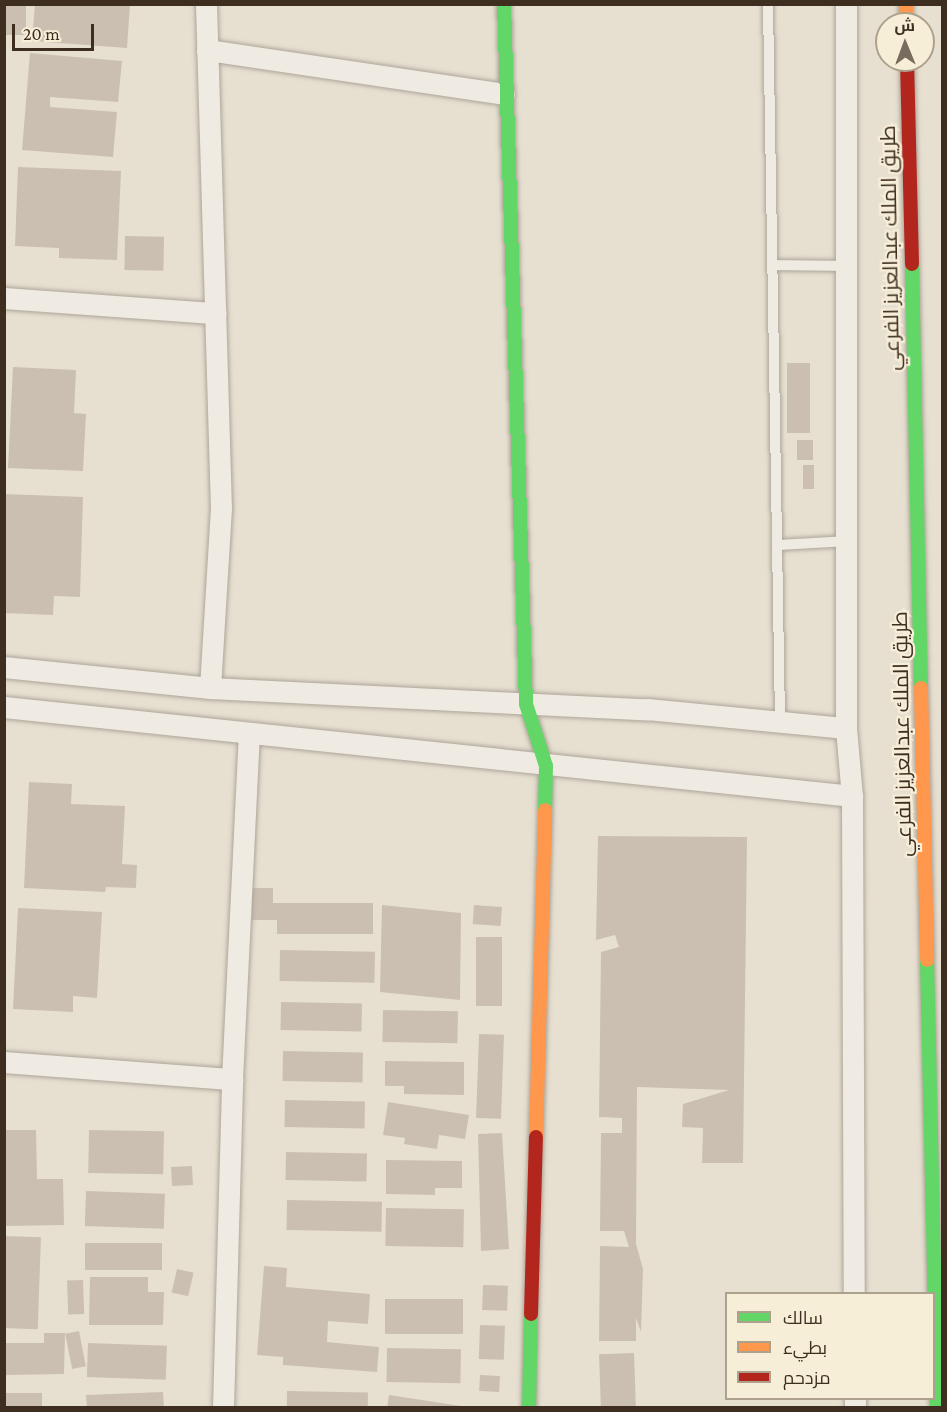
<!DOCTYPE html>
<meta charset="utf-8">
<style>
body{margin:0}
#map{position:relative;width:947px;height:1412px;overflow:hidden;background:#e7e0d1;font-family:"Crimson Pro",Cairo,serif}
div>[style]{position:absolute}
.building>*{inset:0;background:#cbbfb2;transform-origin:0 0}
.roads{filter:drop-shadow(0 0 2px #ada599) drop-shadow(0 0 2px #ada599)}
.lane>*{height:10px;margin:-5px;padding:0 5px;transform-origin:5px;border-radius:5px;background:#efebe3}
.street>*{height:21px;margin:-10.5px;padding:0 10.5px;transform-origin:10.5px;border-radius:10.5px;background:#efebe3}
.fast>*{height:14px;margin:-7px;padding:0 7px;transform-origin:7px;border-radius:7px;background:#63d668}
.slow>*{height:14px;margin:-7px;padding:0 7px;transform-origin:7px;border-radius:7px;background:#ff974d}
.jam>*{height:14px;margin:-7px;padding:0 7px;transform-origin:7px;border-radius:7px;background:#b3261e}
span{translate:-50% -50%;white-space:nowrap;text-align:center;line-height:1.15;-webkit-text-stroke:4.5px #f7eed8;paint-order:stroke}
.street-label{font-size:21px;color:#3d2e20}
.frame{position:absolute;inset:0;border:6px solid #3d2e20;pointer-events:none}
.legend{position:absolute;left:725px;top:1292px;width:210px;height:108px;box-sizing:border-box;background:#f7eed8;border:2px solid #ada18e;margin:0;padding:8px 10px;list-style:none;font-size:18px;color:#3d2e20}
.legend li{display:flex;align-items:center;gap:12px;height:30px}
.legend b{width:30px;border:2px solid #ada18e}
.north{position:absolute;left:875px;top:12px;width:60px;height:60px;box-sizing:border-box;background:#f7eed8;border:2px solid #ada18e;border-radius:50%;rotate:359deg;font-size:16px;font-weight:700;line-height:24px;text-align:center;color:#3d2e20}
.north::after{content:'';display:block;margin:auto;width:21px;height:27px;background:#786c5e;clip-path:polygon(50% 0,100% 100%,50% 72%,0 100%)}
.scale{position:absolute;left:12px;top:24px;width:82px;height:27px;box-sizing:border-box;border:3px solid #3d2e20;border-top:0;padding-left:8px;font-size:18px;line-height:21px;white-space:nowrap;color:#3d2e20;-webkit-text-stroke:4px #f7eed8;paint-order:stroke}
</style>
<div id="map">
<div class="building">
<i style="clip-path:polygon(35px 4px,130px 4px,127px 48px,32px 41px)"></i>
<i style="left:4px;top:5px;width:22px;height:30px"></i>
<i style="clip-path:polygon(30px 53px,122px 61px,118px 102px,50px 97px,50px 107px,117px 112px,113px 157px,22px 150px)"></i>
<i style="clip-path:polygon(18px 167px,121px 171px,117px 260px,59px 258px,59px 248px,15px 246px)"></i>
<i style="left:125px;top:236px;width:39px;height:34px;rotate:1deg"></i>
<i style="left:787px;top:363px;width:23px;height:70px"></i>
<i style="clip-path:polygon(13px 367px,76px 370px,74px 413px,86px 414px,83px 471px,8px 468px)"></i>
<i style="left:797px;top:440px;width:16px;height:20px"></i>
<i style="left:803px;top:465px;width:11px;height:24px"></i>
<i style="clip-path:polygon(4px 494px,83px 497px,80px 597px,54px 596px,53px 615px,4px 613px)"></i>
<i style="clip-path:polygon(29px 782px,72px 784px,71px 804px,125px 806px,122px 864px,137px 865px,136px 888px,106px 887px,105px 892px,24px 888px)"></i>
<i style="clip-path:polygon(598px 836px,747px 837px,743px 1163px,702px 1163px,703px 1128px,682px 1127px,683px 1104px,729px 1090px,637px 1087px,636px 1244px,643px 1269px,641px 1332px,636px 1318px,636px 1341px,599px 1341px,600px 1246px,629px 1247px,624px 1231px,600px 1231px,601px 1133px,622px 1133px,622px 1118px,599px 1117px,601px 952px,619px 947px,615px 935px,596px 940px)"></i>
<i style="clip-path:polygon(252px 888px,273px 888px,273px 903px,373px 903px,373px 934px,277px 934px,277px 920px,252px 920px)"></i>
<i style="clip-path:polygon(382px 905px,461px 913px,460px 1000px,380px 992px)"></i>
<i style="left:474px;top:905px;width:28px;height:19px;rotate:4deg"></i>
<i style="clip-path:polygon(18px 908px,102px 912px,97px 998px,73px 996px,73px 1012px,13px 1009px)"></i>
<i style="left:476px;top:937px;width:26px;height:69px"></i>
<i style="left:280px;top:950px;width:95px;height:31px;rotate:1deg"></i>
<i style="left:281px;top:1002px;width:81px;height:28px;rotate:1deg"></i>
<i style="left:383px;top:1010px;width:75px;height:32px;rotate:1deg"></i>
<i style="left:479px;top:1034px;width:25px;height:84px;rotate:2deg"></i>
<i style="left:283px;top:1051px;width:80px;height:30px;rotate:1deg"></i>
<i style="clip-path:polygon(385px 1061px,464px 1062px,464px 1095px,404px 1094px,404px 1086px,385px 1086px)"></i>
<i style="left:285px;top:1100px;width:80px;height:27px;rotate:1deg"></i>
<i style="clip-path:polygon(388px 1102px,469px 1115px,465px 1139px,439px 1135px,437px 1149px,404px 1144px,405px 1138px,383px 1135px)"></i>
<i style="clip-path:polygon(4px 1130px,36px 1130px,37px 1179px,63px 1179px,64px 1225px,4px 1226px)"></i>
<i style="left:89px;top:1130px;width:75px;height:43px;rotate:1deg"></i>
<i style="clip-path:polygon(502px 1133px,509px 1249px,481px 1251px,478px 1134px)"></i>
<i style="left:286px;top:1152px;width:81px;height:28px;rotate:1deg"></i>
<i style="clip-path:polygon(386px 1160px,462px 1161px,462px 1188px,435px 1188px,435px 1195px,386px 1194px)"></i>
<i style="left:192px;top:1166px;width:19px;height:21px;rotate:87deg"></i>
<i style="left:86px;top:1191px;width:79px;height:35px;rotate:2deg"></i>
<i style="left:287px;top:1200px;width:95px;height:30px;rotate:1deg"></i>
<i style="left:386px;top:1208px;width:78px;height:38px;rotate:1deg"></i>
<i style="left:4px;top:1236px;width:37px;height:92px;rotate:2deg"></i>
<i style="left:85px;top:1243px;width:77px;height:27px"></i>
<i style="clip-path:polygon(264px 1266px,287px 1268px,286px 1287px,370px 1294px,368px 1324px,328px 1321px,327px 1342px,379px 1347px,377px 1372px,283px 1365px,283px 1357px,257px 1355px)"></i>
<i style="left:177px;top:1269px;width:17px;height:24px;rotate:13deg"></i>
<i style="clip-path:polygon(90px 1277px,148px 1277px,148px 1292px,164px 1292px,163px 1325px,89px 1325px)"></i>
<i style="left:83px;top:1280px;width:34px;height:16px;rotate:88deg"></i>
<i style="left:483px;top:1285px;width:25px;height:25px;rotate:2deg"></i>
<i style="left:385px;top:1299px;width:78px;height:35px"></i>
<i style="left:480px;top:1325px;width:25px;height:34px;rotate:2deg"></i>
<i style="left:79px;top:1331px;width:36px;height:14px;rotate:79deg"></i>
<i style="clip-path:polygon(44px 1333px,65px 1333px,64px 1374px,4px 1375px,4px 1343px,44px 1343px)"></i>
<i style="left:88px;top:1343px;width:79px;height:34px;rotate:2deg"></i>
<i style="left:387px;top:1348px;width:74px;height:34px;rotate:1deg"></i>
<i style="left:634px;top:1353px;width:55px;height:35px;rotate:88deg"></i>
<i style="left:480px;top:1375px;width:20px;height:16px;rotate:3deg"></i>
<i style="left:287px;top:1391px;width:81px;height:17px;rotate:1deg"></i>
<i style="clip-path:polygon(163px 1392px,164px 1408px,87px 1408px,86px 1395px)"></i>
<i style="left:42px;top:1393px;width:15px;height:38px;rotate:90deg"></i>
<i style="clip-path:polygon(389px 1395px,461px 1406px,461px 1408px,387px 1408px)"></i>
</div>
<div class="roads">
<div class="lane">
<i style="left:768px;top:4px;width:718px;rotate:89.04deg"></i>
<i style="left:773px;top:265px;width:74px;rotate:0.8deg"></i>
<i style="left:779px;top:545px;width:69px;rotate:-3.3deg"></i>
</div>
<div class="street">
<i style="left:206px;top:4px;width:504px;rotate:88.3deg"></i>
<i style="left:221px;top:508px;width:180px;rotate:93.5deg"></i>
<i style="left:846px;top:4px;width:724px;rotate:90deg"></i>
<i style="left:846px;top:728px;width:68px;rotate:85deg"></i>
<i style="left:852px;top:796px;width:498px;rotate:89.8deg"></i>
<i style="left:207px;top:50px;width:300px;rotate:8.4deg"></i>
<i style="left:4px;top:298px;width:212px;rotate:4.1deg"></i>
<i style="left:4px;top:667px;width:207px;rotate:5.8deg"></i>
<i style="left:210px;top:688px;width:438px;rotate:2.8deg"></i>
<i style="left:647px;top:709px;width:200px;rotate:5.5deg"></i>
<i style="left:4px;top:707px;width:853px;rotate:5.99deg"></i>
<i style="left:4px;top:1062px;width:229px;rotate:4.3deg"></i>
<i style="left:855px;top:1398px;width:10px;rotate:90deg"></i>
<i style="left:223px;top:1408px;width:329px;rotate:-88.4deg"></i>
<i style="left:232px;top:1079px;width:346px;rotate:-87.2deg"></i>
</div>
<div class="fast">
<i style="left:504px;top:4px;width:700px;rotate:88.2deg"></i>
<i style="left:526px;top:704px;width:65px;rotate:72.1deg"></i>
<i style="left:546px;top:766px;width:44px;rotate:91.3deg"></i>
<i style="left:912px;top:264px;width:424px;rotate:88.8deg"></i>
<i style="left:927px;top:960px;width:448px;rotate:88.7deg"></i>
<i style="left:529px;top:1408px;width:94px;rotate:-88.8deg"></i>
</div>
<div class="slow">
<i style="left:906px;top:4px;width:20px;rotate:90deg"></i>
<i style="left:921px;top:688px;width:272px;rotate:88.7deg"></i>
<i style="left:536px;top:1137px;width:327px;rotate:-88.4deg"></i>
</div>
<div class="jam">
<i style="left:907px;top:60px;width:204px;rotate:88.6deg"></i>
<i style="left:531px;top:1314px;width:177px;rotate:-88.4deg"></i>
</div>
</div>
<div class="street-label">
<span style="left:890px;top:248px;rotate:-91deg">طريق الملك عبدالعزيز الفرعي</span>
<span style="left:902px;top:734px;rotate:-91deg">طريق الملك عبدالعزيز الفرعي</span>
</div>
<div class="frame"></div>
<ul class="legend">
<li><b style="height:8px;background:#63d668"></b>سالك</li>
<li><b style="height:8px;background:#ff974d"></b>بطيء</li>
<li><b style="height:8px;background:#b3261e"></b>مزدحم</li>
</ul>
<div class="north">ش</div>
<div class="scale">20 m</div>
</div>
